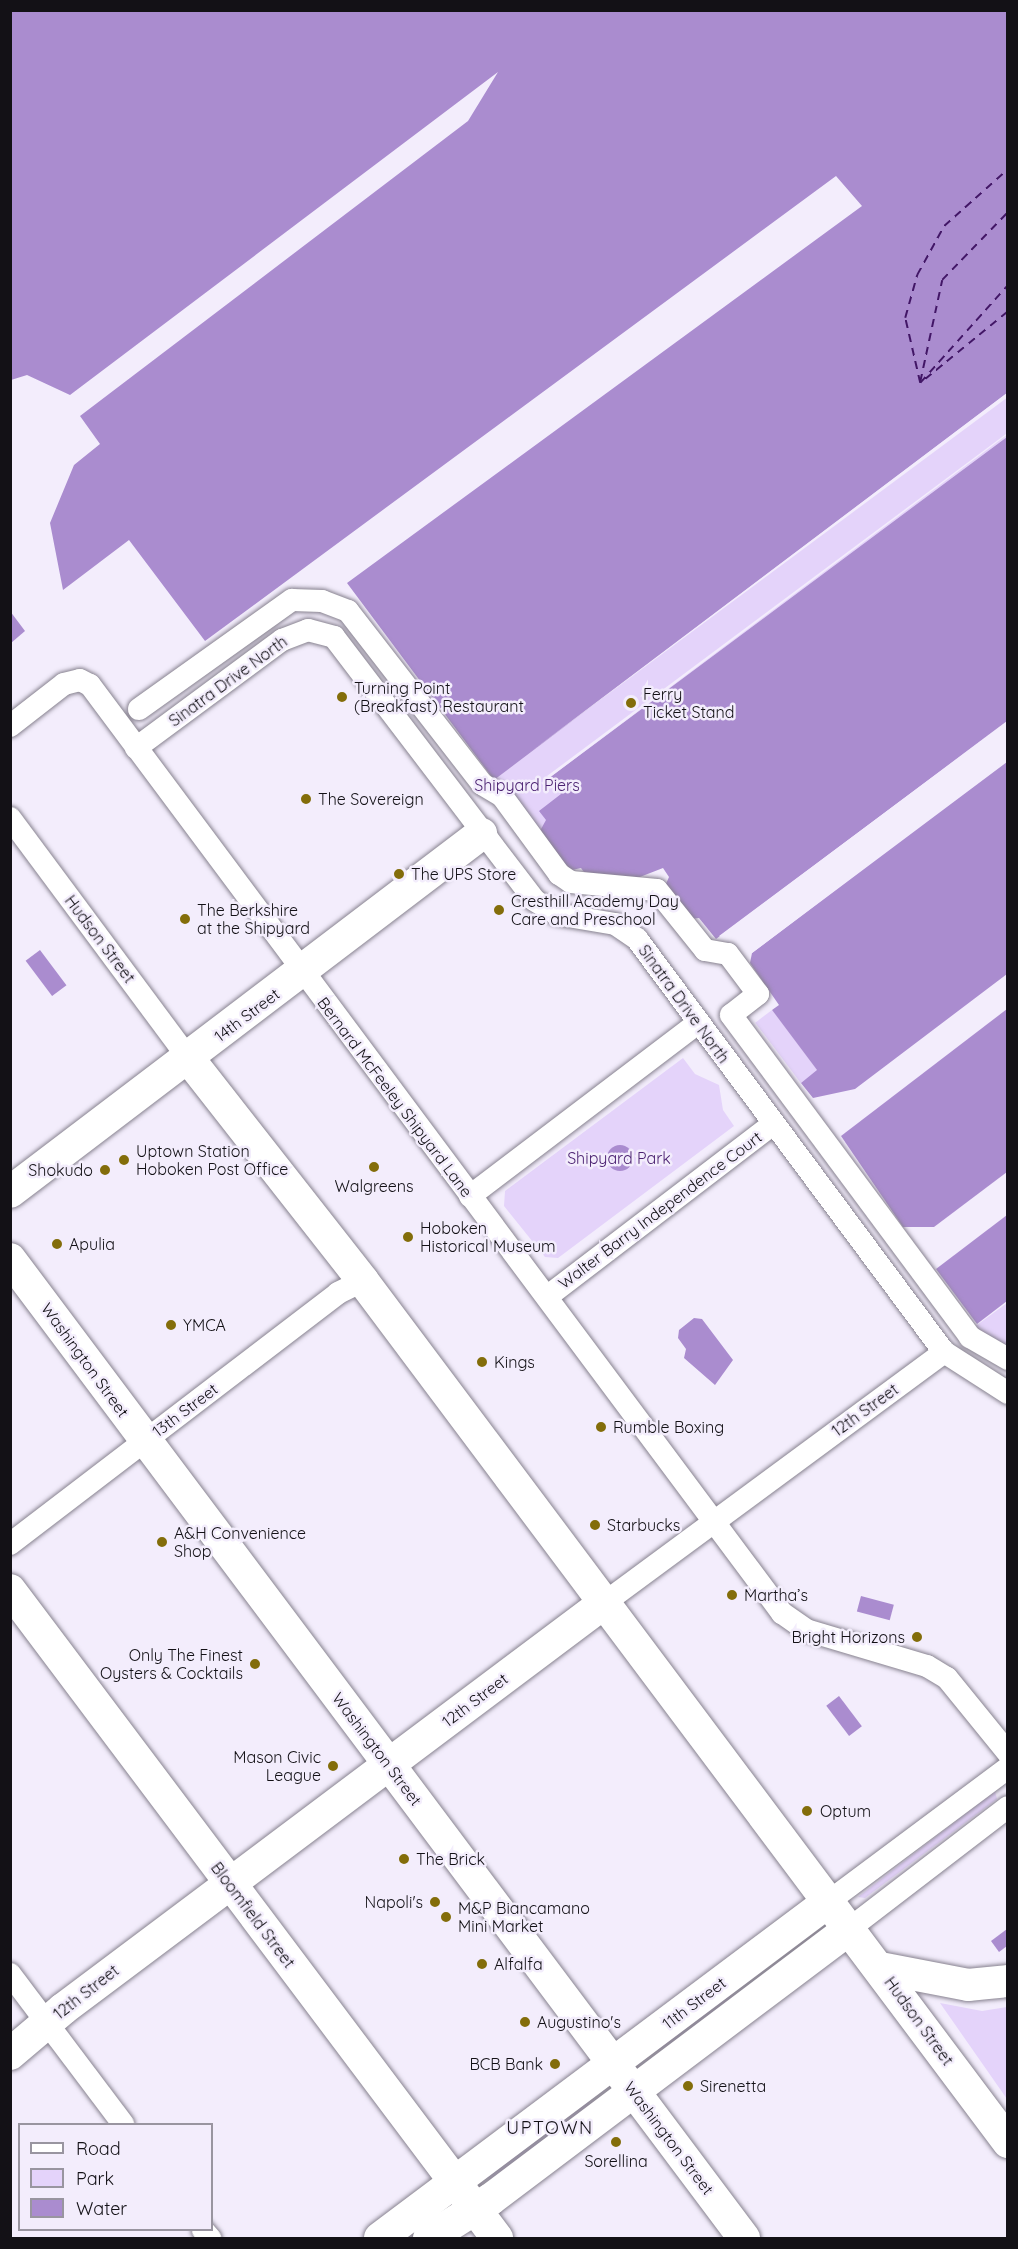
<!DOCTYPE html>
<meta charset="utf-8">
<style>
body{margin:0}
#map{position:relative;width:1018px;height:2249px;overflow:hidden;background:#f3edfc;font-family:Quicksand,sans-serif}
div>[style]{position:absolute}
.green>*{inset:0;background:#e4d3fa;transform-origin:0 0}
.water>*{inset:0;background:#aa8ccf;transform-origin:0 0}
.round{border-radius:50%}
.pier>*{inset:0;background:#f3edfc}
.ferry>*{height:1.5px;margin-top:-0.75px;transform-origin:0;background:repeating-linear-gradient(90deg,#421666 0 8px,transparent 0 14px)}
.roads{filter:drop-shadow(0 0 2px #87828f) drop-shadow(0 0 2px #87828f)}
.street>*{height:22px;margin:-11px;padding:0 11px;transform-origin:11px;border-radius:11px;background:#fff}
.secondary>*{height:32px;margin:-16px;padding:0 16px;transform-origin:16px;border-radius:16px;background:#fff}
.dots>*{width:16px;height:16px;translate:-50% -50%;box-sizing:border-box;border:3px solid #f3edfc;border-radius:50%}
span{translate:-50% -50%;white-space:nowrap;text-align:center;line-height:1.15;-webkit-text-stroke:5px #f3edfc;paint-order:stroke}
.street-label{font-size:16px;color:#131116}
.poi-label{font-size:16px;color:#131116}
.left{translate:0 -50%;text-align:left}
.right{translate:-100% -50%;text-align:right}
.park-label{font-size:16px;color:#4c2372}
.neighbourhood-label{font-size:18px;color:#131116;letter-spacing:1.5px}
.frame{position:absolute;inset:0;border:12px solid #131116;pointer-events:none}
.legend{position:absolute;left:18px;top:2123px;width:195px;height:108px;box-sizing:border-box;background:#f3edfc;border:2px solid #9995a0;margin:0;padding:8px 10px;list-style:none;font-size:18px;color:#131116}
.legend li{display:flex;align-items:center;gap:12px;height:30px}
.legend b{width:30px;border:2px solid #9995a0}
</style>
<div id="map">
<div class="green">
<i style="clip-path:polygon(1007px 393px,1007px 437px,549px 778px,562px 794px,536px 838px,494px 780px)"></i>
<i style="left:772px;top:1010px;width:76px;height:21px;rotate:53deg"></i>
<i style="clip-path:polygon(683px 1058px,695px 1074px,719px 1085px,723px 1110px,734px 1126px,558px 1258px,545px 1257px,504px 1206px,505px 1191px)"></i>
<i style="clip-path:polygon(1007px 1303px,1007px 1369px,962px 1336px)"></i>
<i style="clip-path:polygon(995px 1791px,997px 1799px,865px 1898px,858px 1897px)"></i>
<i style="clip-path:polygon(726px 1988px,735px 2000px,658px 2051px,656px 2049px)"></i>
<i style="clip-path:polygon(940px 2003px,982px 2011px,1007px 2007px,1007px 2099px)"></i>
<i style="clip-path:polygon(589px 2101px,589px 2107px,493px 2181px,486px 2177px)"></i>
</div>
<div class="water">
<i style="clip-path:polygon(11px 11px,1007px 11px,1007px 393px,494px 780px,347px 583px,862px 206px,836px 176px,205px 641px,129px 540px,63px 590px,50px 523px,74px 465px,100px 444px,80px 416px,468px 121px,498px 72px,70px 395px,27px 375px,11px 380px)"></i>
<i style="clip-path:polygon(1007px 437px,1007px 721px,716px 939px,699px 918px,690px 919px,665px 886px,669px 877px,663px 868px,627px 882px,589px 879px,581px 868px,563px 872px,536px 838px,546px 820px,539px 811px,561px 794px,549px 778px)"></i>
<i style="clip-path:polygon(10px 611px,25px 631px,11px 643px,10px 643px)"></i>
<i style="clip-path:polygon(1007px 762px,1007px 974px,855px 1089px,813px 1098px,801px 1083px,817px 1070px,772px 1010px,779px 1005px,750px 963px,752px 953px)"></i>
<i style="left:40px;top:950px;width:44px;height:18px;rotate:53deg"></i>
<i style="clip-path:polygon(1007px 1009px,1007px 1172px,934px 1227px,903px 1227px,841px 1136px)"></i>
<i class="round" style="left:607px;top:1145px;width:26px;height:26px"></i>
<i style="clip-path:polygon(1007px 1215px,1007px 1301px,977px 1324px,936px 1269px)"></i>
<i style="clip-path:polygon(694px 1318px,702px 1319px,733px 1360px,715px 1385px,684px 1358px,686px 1349px,678px 1338px,679px 1330px)"></i>
<i style="left:861px;top:1596px;width:34px;height:16px;rotate:15deg"></i>
<i style="left:839px;top:1696px;width:38px;height:16px;rotate:53deg"></i>
<i style="clip-path:polygon(1007px 1929px,1007px 1946px,999px 1952px,991px 1941px)"></i>
</div>
<div class="pier">
<i style="clip-path:polygon(1007px 393px,1008px 397px,529px 753px)"></i>
<i style="clip-path:polygon(1008px 434px,549px 778px,547px 776px,1006px 434px)"></i>
<i style="clip-path:polygon(1007px 721px,722px 938px,719px 936px,946px 767px)"></i>
<i style="clip-path:polygon(1008px 759px,752px 953px,749px 952px,965px 790px)"></i>
</div>
<div class="ferry">
<i style="left:925px;top:379px;width:107px;rotate:-39.3deg"></i>
<i style="left:920px;top:382px;width:104px;rotate:-77.8deg"></i>
<i style="left:942px;top:280px;width:95px;rotate:-45.9deg"></i>
<i style="left:920px;top:383px;width:67px;rotate:-103deg"></i>
<i style="left:905px;top:318px;width:45px;rotate:-74.4deg"></i>
<i style="left:917px;top:275px;width:56px;rotate:-61.1deg"></i>
<i style="left:944px;top:226px;width:86px;rotate:-41.7deg"></i>
<i style="left:920px;top:383px;width:132px;rotate:-48.1deg"></i>
</div>
<div class="roads">
<div class="street">
<i style="left:139px;top:709px;width:188px;rotate:-35.5deg"></i>
<i style="left:292px;top:600px;width:30px;rotate:2deg"></i>
<i style="left:322px;top:601px;width:28px;rotate:21deg"></i>
<i style="left:348px;top:611px;width:219px;rotate:52.2deg"></i>
<i style="left:482px;top:784px;width:23px;rotate:31deg"></i>
<i style="left:502px;top:796px;width:97px;rotate:53.8deg"></i>
<i style="left:559px;top:874px;width:14px;rotate:34deg"></i>
<i style="left:571px;top:882px;width:86px;rotate:5.3deg"></i>
<i style="left:657px;top:890px;width:77px;rotate:51.3deg"></i>
<i style="left:705px;top:950px;width:23px;rotate:10deg"></i>
<i style="left:728px;top:954px;width:50px;rotate:53.1deg"></i>
<i style="left:758px;top:994px;width:34px;rotate:142deg"></i>
<i style="left:731px;top:1015px;width:401px;rotate:53.4deg"></i>
<i style="left:970px;top:1337px;width:44px;rotate:30.1deg"></i>
<i style="left:10px;top:726px;width:68px;rotate:-37.9deg"></i>
<i style="left:64px;top:684px;width:16px;rotate:-14deg"></i>
<i style="left:80px;top:680px;width:11px;rotate:27deg"></i>
<i style="left:90px;top:685px;width:1158px;rotate:53.29deg"></i>
<i style="left:782px;top:1613px;width:29px;rotate:35deg"></i>
<i style="left:806px;top:1630px;width:126px;rotate:16.6deg"></i>
<i style="left:927px;top:1666px;width:23px;rotate:31deg"></i>
<i style="left:947px;top:1678px;width:97px;rotate:50.9deg"></i>
<i style="left:136px;top:748px;width:182px;rotate:-36.5deg"></i>
<i style="left:282px;top:640px;width:28px;rotate:-21deg"></i>
<i style="left:308px;top:630px;width:27px;rotate:15deg"></i>
<i style="left:334px;top:637px;width:330px;rotate:52.7deg"></i>
<i style="left:534px;top:900px;width:26px;rotate:32deg"></i>
<i style="left:556px;top:914px;width:60px;rotate:9.6deg"></i>
<i style="left:615px;top:924px;width:27px;rotate:34deg"></i>
<i style="left:637px;top:939px;width:515px;rotate:53.38deg"></i>
<i style="left:944px;top:1352px;width:76px;rotate:32.6deg"></i>
<i style="left:10px;top:818px;width:300px;rotate:53.4deg"></i>
<i style="left:470px;top:1196px;width:286px;rotate:-37.2deg"></i>
<i style="left:548px;top:1296px;width:282px;rotate:-37.4deg"></i>
<i style="left:10px;top:1544px;width:413px;rotate:-37.4deg"></i>
<i style="left:338px;top:1293px;width:28px;rotate:-26deg"></i>
<i style="left:604px;top:1603px;width:423px;rotate:-36.4deg"></i>
<i style="left:828px;top:1902px;width:224px;rotate:-36.7deg"></i>
<i style="left:849px;top:1929px;width:200px;rotate:-37.5deg"></i>
<i style="left:10px;top:1974px;width:188px;rotate:53deg"></i>
<i style="left:203px;top:2230px;width:11px;rotate:49deg"></i>
</div>
<div class="secondary">
<i style="left:189px;top:1059px;width:282px;rotate:51.9deg"></i>
<i style="left:363px;top:1281px;width:1076px;rotate:53.16deg"></i>
<i style="left:10px;top:1192px;width:592px;rotate:-37.24deg"></i>
<i style="left:10px;top:1259px;width:1224px;rotate:53.14deg"></i>
<i style="left:10px;top:1590px;width:811px;rotate:53.07deg"></i>
<i style="left:880px;top:1968px;width:90px;rotate:10.9deg"></i>
<i style="left:968px;top:1985px;width:40px;rotate:-5.7deg"></i>
<i style="left:10px;top:2054px;width:70px;rotate:-40.3deg"></i>
<i style="left:63px;top:2009px;width:676px;rotate:-36.89deg"></i>
<i style="left:380px;top:2238px;width:560px;rotate:-36.87deg"></i>
<i style="left:429px;top:2238px;width:73px;rotate:-32.2deg"></i>
<i style="left:491px;top:2199px;width:448px;rotate:-37deg"></i>
</div>
</div>
<div class="dots">
<i style="left:342px;top:697px;background:#836d0a"></i>
<i style="left:631px;top:703px;background:#836d0a"></i>
<i style="left:306px;top:799px;background:#836d0a"></i>
<i style="left:399px;top:874px;background:#836d0a"></i>
<i style="left:499px;top:910px;background:#836d0a"></i>
<i style="left:185px;top:919px;background:#836d0a"></i>
<i style="left:124px;top:1160px;background:#836d0a"></i>
<i style="left:374px;top:1167px;background:#836d0a"></i>
<i style="left:105px;top:1170px;background:#836d0a"></i>
<i style="left:408px;top:1237px;background:#836d0a"></i>
<i style="left:57px;top:1244px;background:#836d0a"></i>
<i style="left:171px;top:1325px;background:#836d0a"></i>
<i style="left:482px;top:1362px;background:#836d0a"></i>
<i style="left:601px;top:1427px;background:#836d0a"></i>
<i style="left:595px;top:1525px;background:#836d0a"></i>
<i style="left:162px;top:1542px;background:#836d0a"></i>
<i style="left:732px;top:1595px;background:#836d0a"></i>
<i style="left:917px;top:1637px;background:#836d0a"></i>
<i style="left:255px;top:1664px;background:#836d0a"></i>
<i style="left:333px;top:1766px;background:#836d0a"></i>
<i style="left:807px;top:1811px;background:#836d0a"></i>
<i style="left:404px;top:1859px;background:#836d0a"></i>
<i style="left:435px;top:1902px;background:#836d0a"></i>
<i style="left:446px;top:1917px;background:#836d0a"></i>
<i style="left:482px;top:1964px;background:#836d0a"></i>
<i style="left:525px;top:2022px;background:#836d0a"></i>
<i style="left:555px;top:2064px;background:#836d0a"></i>
<i style="left:688px;top:2086px;background:#836d0a"></i>
<i style="left:616px;top:2142px;background:#836d0a"></i>
</div>
<div class="street-label">
<span style="left:228px;top:681px;rotate:-36deg">Sinatra Drive North</span>
<span style="left:100px;top:939px;rotate:53deg">Hudson Street</span>
<span style="left:684px;top:1004px;rotate:54deg">Sinatra Drive North</span>
<span style="left:247px;top:1015px;rotate:-37deg">14th Street</span>
<span style="left:395px;top:1097px;rotate:53deg">Bernard McFeeley Shipyard Lane</span>
<span style="left:660px;top:1210px;rotate:-37deg">Walter Barry Independence Court</span>
<span style="left:85px;top:1360px;rotate:54deg">Washington Street</span>
<span style="left:185px;top:1410px;rotate:-37deg">13th Street</span>
<span style="left:865px;top:1410px;rotate:-36deg">12th Street</span>
<span style="left:475px;top:1700px;rotate:-37deg">12th Street</span>
<span style="left:377px;top:1749px;rotate:53deg">Washington Street</span>
<span style="left:253px;top:1915px;rotate:53deg">Bloomfield Street</span>
<span style="left:86px;top:1992px;rotate:-38deg">12th Street</span>
<span style="left:694px;top:2003px;rotate:-37deg">11th Street</span>
<span style="left:919px;top:2021px;rotate:54deg">Hudson Street</span>
<span style="left:669px;top:2138px;rotate:53deg">Washington Street</span>
</div>
<div class="poi-label">
<span class="left" style="left:354px;top:697px">Turning Point<br>(Breakfast) Restaurant</span>
<span class="left" style="left:643px;top:703px">Ferry<br>Ticket Stand</span>
<span class="left" style="left:318px;top:799px">The Sovereign</span>
<span class="left" style="left:411px;top:874px">The UPS Store</span>
<span class="left" style="left:511px;top:910px">Cresthill Academy Day<br>Care and Preschool</span>
<span class="left" style="left:197px;top:919px">The Berkshire<br>at the Shipyard</span>
<span class="left" style="left:136px;top:1160px">Uptown Station<br>Hoboken Post Office</span>
<span class="right" style="left:93px;top:1170px">Shokudo</span>
<span style="left:374px;top:1186px">Walgreens</span>
<span class="left" style="left:420px;top:1237px">Hoboken<br>Historical Museum</span>
<span class="left" style="left:69px;top:1244px">Apulia</span>
<span class="left" style="left:183px;top:1325px">YMCA</span>
<span class="left" style="left:494px;top:1362px">Kings</span>
<span class="left" style="left:613px;top:1427px">Rumble Boxing</span>
<span class="left" style="left:607px;top:1525px">Starbucks</span>
<span class="left" style="left:174px;top:1542px">A&amp;H Convenience<br>Shop</span>
<span class="left" style="left:744px;top:1595px">Martha’s</span>
<span class="right" style="left:905px;top:1637px">Bright Horizons</span>
<span class="right" style="left:243px;top:1664px">Only The Finest<br>Oysters &amp; Cocktails</span>
<span class="right" style="left:321px;top:1766px">Mason Civic<br>League</span>
<span class="left" style="left:820px;top:1811px">Optum</span>
<span class="left" style="left:416px;top:1859px">The Brick</span>
<span class="right" style="left:423px;top:1902px">Napoli's</span>
<span class="left" style="left:458px;top:1917px">M&amp;P Biancamano<br>Mini Market</span>
<span class="left" style="left:494px;top:1964px">Alfalfa</span>
<span class="left" style="left:537px;top:2022px">Augustino's</span>
<span class="right" style="left:543px;top:2064px">BCB Bank</span>
<span class="left" style="left:700px;top:2086px">Sirenetta</span>
<span style="left:616px;top:2161px">Sorellina</span>
</div>
<div class="park-label">
<span style="left:527px;top:785px">Shipyard Piers</span>
<span style="left:619px;top:1158px">Shipyard Park</span>
</div>
<div class="neighbourhood-label">
<span style="left:550px;top:2128px">UPTOWN</span>
</div>
<div class="frame"></div>
<ul class="legend">
<li><b style="height:8px;background:#fff"></b>Road</li>
<li><b style="height:16px;background:#e4d3fa"></b>Park</li>
<li><b style="height:16px;background:#aa8ccf"></b>Water</li>
</ul>
</div>
